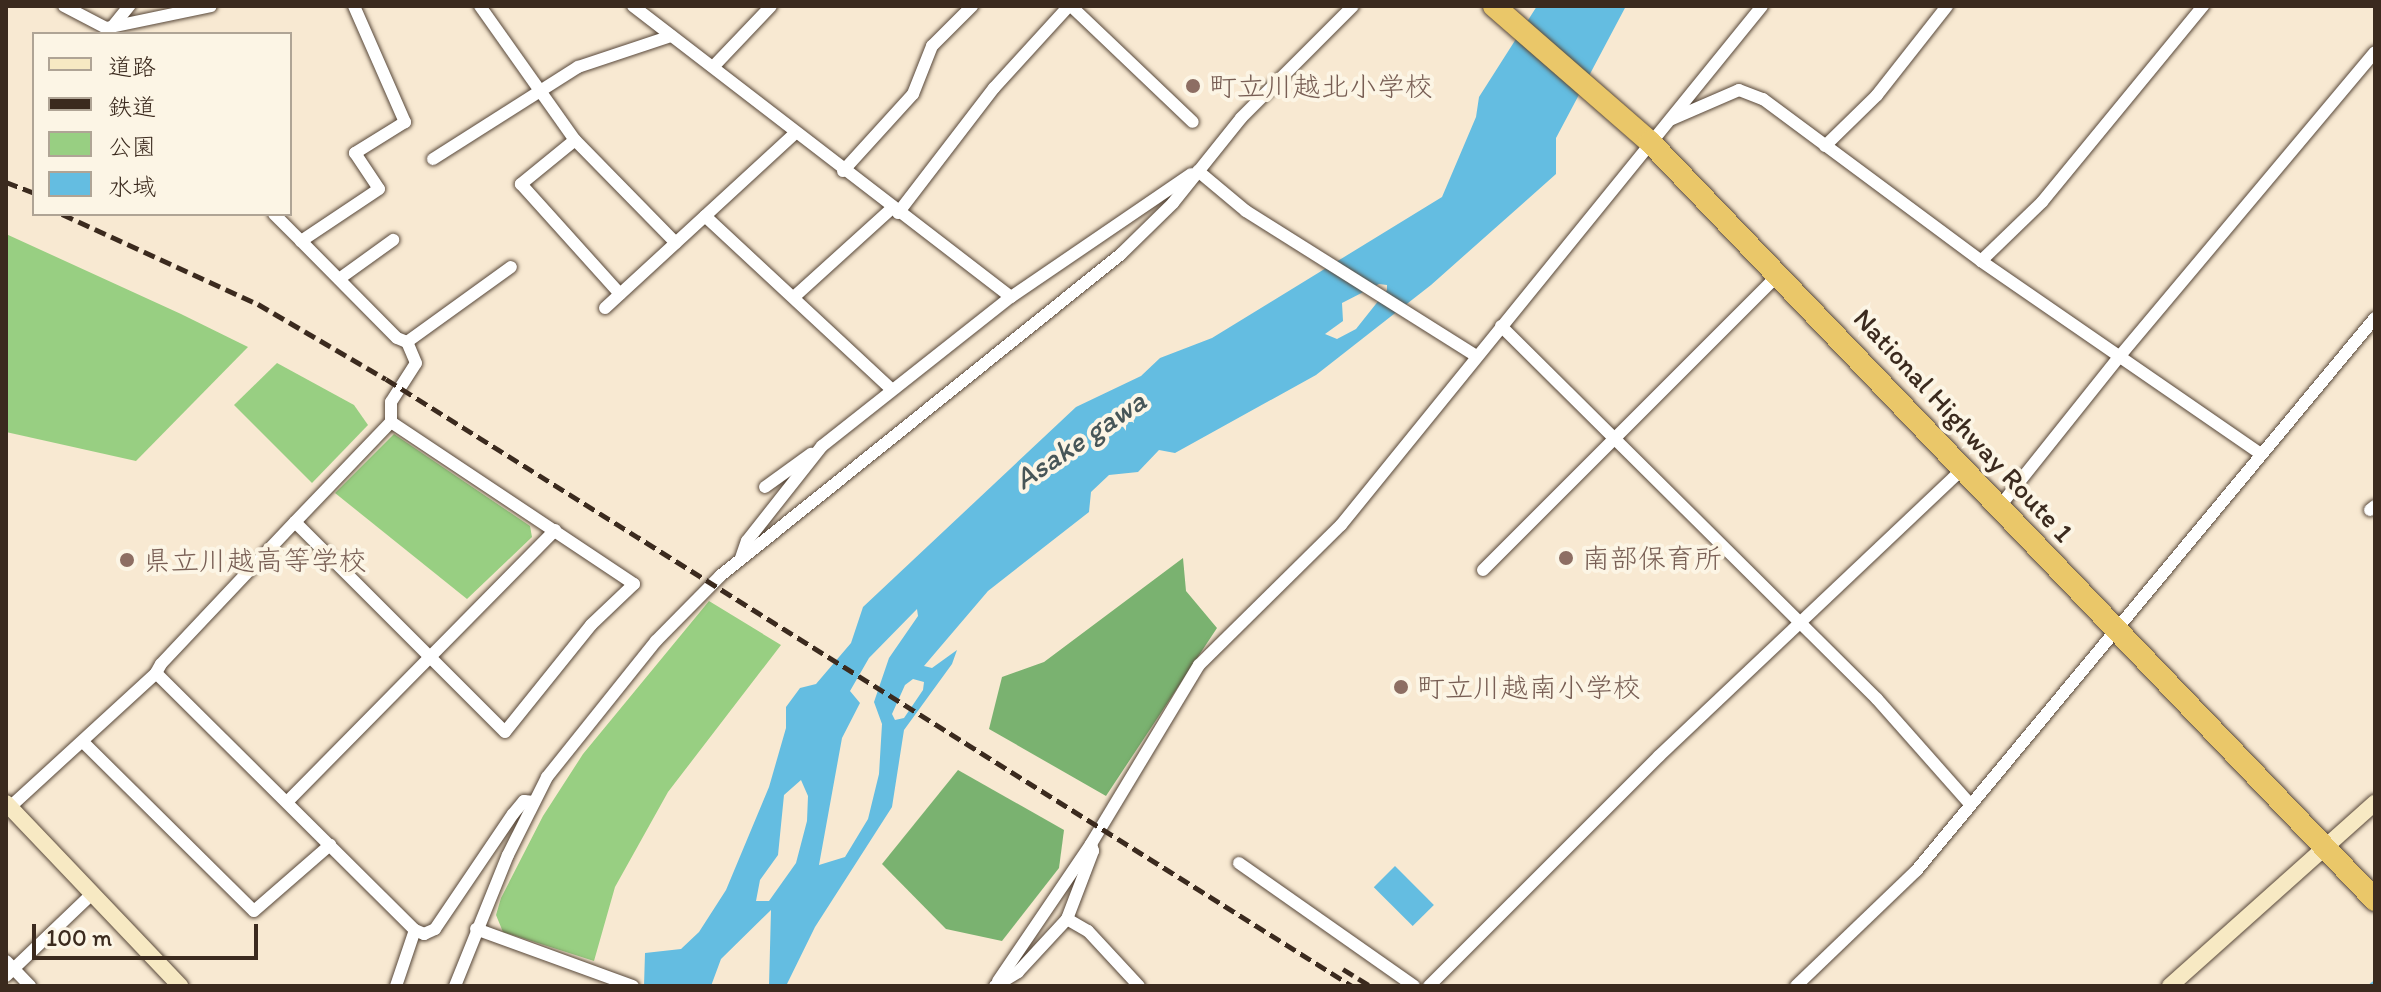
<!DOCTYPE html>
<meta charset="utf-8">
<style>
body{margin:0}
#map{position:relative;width:2381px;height:992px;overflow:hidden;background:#f8e9d2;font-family:Itim,"Klee One",sans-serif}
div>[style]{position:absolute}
.green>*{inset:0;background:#98cf82}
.forest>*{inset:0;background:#7ab270}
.water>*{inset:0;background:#64bde1;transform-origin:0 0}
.stream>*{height:5px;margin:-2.5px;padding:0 2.5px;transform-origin:2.5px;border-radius:2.5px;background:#64bde1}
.roads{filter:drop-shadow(0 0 2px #574739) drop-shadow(0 0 2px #574739)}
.street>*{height:12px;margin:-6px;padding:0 6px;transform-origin:6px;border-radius:6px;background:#fff}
.secondary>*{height:16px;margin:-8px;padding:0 8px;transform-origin:8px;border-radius:8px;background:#f7e9c3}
.highway>*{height:22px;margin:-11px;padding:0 11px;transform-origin:11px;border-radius:11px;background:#eac769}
.rail>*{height:5px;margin-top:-2.5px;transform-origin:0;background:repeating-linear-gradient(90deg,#3b2a1e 0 12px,transparent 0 18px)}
.dots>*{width:22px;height:22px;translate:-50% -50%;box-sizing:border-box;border:4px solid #fcf5e5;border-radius:50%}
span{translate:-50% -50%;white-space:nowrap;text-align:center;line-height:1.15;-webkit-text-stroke:8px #fcf5e5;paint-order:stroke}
.education-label{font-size:28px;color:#785e54}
.left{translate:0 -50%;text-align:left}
.street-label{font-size:28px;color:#3b2a1e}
.water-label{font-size:30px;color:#475658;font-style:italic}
.frame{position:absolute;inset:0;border:8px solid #3b2a1e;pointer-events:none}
.legend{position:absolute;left:32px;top:32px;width:260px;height:184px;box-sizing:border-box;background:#fcf5e5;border:2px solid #afa495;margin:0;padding:10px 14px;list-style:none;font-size:24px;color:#3b2a1e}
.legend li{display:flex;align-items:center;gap:16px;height:40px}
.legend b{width:40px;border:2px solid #afa495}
.scale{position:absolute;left:32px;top:924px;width:226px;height:36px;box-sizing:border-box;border:4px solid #3b2a1e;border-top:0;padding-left:10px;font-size:24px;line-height:28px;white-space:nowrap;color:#3b2a1e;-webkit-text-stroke:6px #fcf5e5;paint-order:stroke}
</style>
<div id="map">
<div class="green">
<i style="clip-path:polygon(6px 234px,181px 314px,248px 347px,136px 461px,6px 432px)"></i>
<i style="clip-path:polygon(277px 363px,354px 405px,368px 425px,312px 483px,234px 405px)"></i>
<i style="clip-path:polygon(394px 434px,530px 526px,532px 537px,467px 599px,335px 493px)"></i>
<i style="clip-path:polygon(709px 601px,781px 645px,668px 792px,615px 887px,594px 961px,503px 932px,496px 915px,501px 898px,543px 816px,583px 754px)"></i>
</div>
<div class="forest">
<i style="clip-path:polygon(1183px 558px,1186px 591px,1217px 628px,1106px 796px,989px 729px,1002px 677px,1044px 662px)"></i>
<i style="clip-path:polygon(958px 770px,1064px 830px,1059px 868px,1002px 941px,946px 929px,882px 864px)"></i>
</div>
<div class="water">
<i style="clip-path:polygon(evenodd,1537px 6px,1626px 6px,1556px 138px,1556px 174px,1431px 285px,1316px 375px,1175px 453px,1159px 450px,1138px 472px,1109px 475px,1091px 492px,1089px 512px,988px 591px,924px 666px,932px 668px,957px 650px,952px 664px,904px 730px,892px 807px,815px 927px,786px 986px,769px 986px,771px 910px,721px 959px,711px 986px,644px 986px,645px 953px,681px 949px,699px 932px,726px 890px,769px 787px,786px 728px,786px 707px,800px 688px,816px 684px,851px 643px,863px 607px,1076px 407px,1141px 376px,1160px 358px,1212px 338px,1442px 197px,1476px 117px,1479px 97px,1537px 6px,1379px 284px,1387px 285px,1387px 290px,1356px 329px,1337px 339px,1325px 334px,1343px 321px,1342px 303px,1379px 284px,1537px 6px,917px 609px,918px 616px,889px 658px,874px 702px,882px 724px,879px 774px,868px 819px,845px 857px,819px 865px,842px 738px,860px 703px,850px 691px,869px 658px,917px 609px,1537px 6px,913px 679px,924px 682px,923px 690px,904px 718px,895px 720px,892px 714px,905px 685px,913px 679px,1537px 6px,801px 780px,808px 796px,807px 821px,796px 863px,769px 901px,756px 901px,760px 880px,778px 855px,784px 795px,801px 780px)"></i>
<i style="left:1395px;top:866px;width:55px;height:30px;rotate:45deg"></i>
</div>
<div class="stream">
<i style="left:2370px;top:986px;width:6px;rotate:-39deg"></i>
</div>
<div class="roads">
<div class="street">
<i style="left:64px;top:6px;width:47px;rotate:27.6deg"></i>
<i style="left:106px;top:28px;width:107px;rotate:-11.8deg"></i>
<i style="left:354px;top:6px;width:127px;rotate:66.3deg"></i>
<i style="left:405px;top:122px;width:59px;rotate:148.2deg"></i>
<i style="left:355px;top:153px;width:43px;rotate:56.3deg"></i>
<i style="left:379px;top:189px;width:94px;rotate:146.3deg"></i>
<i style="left:301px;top:241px;width:136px;rotate:45.3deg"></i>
<i style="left:397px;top:338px;width:11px;rotate:22deg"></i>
<i style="left:407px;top:342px;width:128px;rotate:-35.8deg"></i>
<i style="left:480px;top:6px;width:164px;rotate:54.7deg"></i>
<i style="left:575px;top:140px;width:144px;rotate:45.6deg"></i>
<i style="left:633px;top:6px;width:477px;rotate:37.6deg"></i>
<i style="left:1071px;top:6px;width:168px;rotate:43.6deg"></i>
<i style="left:113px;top:26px;width:26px;rotate:-51deg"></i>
<i style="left:713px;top:67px;width:84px;rotate:-46.4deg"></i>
<i style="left:1672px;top:119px;width:73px;rotate:-23.4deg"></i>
<i style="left:1739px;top:90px;width:26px;rotate:21deg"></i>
<i style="left:1763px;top:99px;width:272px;rotate:36.6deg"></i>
<i style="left:1981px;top:261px;width:338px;rotate:34.6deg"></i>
<i style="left:575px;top:140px;width:70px;rotate:140.8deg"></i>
<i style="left:521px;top:184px;width:148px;rotate:48deg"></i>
<i style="left:1825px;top:146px;width:73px;rotate:-44.4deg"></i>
<i style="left:1877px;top:95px;width:113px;rotate:-51.8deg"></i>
<i style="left:433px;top:159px;width:172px;rotate:-32.4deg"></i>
<i style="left:578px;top:67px;width:98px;rotate:-18.4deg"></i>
<i style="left:843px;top:171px;width:104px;rotate:-47.7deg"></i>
<i style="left:913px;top:94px;width:52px;rotate:-68.4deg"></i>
<i style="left:932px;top:46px;width:57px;rotate:-45deg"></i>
<i style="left:1198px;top:171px;width:62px;rotate:39.8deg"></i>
<i style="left:1246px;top:211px;width:272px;rotate:32.2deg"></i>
<i style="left:898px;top:213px;width:158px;rotate:-52.5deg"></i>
<i style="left:994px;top:88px;width:111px;rotate:-47.6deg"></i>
<i style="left:274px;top:214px;width:38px;rotate:45deg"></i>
<i style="left:705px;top:216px;width:255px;rotate:42.9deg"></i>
<i style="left:1981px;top:261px;width:85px;rotate:-44deg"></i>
<i style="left:2042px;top:202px;width:254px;rotate:-50.6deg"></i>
<i style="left:339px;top:279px;width:67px;rotate:-35.8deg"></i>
<i style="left:794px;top:297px;width:132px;rotate:-42.2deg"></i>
<i style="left:605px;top:308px;width:258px;rotate:-42.6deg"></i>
<i style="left:1501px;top:326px;width:530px;rotate:44.77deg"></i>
<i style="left:1877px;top:699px;width:140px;rotate:48.5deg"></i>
<i style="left:391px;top:422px;width:20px;rotate:-90deg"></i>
<i style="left:391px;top:402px;width:46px;rotate:-57.3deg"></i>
<i style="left:416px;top:363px;width:23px;rotate:-113deg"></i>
<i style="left:765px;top:487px;width:57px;rotate:-35.7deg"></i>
<i style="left:2000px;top:506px;width:191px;rotate:-51.4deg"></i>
<i style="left:2119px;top:357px;width:398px;rotate:-50deg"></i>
<i style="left:2370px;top:510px;width:6px;rotate:-39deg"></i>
<i style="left:741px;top:558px;width:18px;rotate:-71deg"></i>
<i style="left:747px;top:541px;width:121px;rotate:-51.7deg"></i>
<i style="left:822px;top:446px;width:241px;rotate:-38.3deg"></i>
<i style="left:1011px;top:297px;width:218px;rotate:-34.3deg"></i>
<i style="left:1483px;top:570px;width:419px;rotate:-45deg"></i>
<i style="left:156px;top:673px;width:365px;rotate:44.8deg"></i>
<i style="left:415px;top:930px;width:10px;rotate:24deg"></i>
<i style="left:424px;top:934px;width:12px;rotate:-24deg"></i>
<i style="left:435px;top:929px;width:139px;rotate:-55.9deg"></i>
<i style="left:513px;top:814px;width:17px;rotate:-50deg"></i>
<i style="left:524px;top:801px;width:10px;rotate:6deg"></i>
<i style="left:83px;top:742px;width:240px;rotate:44.7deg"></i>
<i style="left:254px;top:911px;width:101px;rotate:-41deg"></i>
<i style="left:287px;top:802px;width:382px;rotate:-45.4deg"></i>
<i style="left:10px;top:807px;width:198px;rotate:-42.5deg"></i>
<i style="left:156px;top:673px;width:10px;rotate:-61deg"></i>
<i style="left:161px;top:664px;width:195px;rotate:-46.7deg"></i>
<i style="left:295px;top:522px;width:139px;rotate:-46.2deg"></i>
<i style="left:391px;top:422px;width:292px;rotate:33.7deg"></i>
<i style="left:634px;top:584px;width:59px;rotate:136.4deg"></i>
<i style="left:591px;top:625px;width:137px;rotate:128.8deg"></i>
<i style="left:505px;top:732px;width:297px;rotate:-135deg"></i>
<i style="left:1239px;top:863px;width:214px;rotate:35.1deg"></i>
<i style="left:1067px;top:919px;width:24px;rotate:30deg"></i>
<i style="left:1088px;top:931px;width:75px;rotate:47.2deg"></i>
<i style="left:476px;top:929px;width:167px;rotate:20deg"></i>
<i style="left:6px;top:961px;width:35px;rotate:46deg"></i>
<i style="left:6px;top:976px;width:120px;rotate:-43.7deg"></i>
<i style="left:998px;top:981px;width:166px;rotate:-55.8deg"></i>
<i style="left:396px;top:986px;width:59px;rotate:-71.3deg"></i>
<i style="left:455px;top:986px;width:141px;rotate:-68deg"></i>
<i style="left:508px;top:855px;width:87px;rotate:-63.4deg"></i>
<i style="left:547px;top:777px;width:174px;rotate:-51.3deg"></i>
<i style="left:656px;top:641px;width:91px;rotate:-45.4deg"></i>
<i style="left:720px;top:576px;width:514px;rotate:-38.76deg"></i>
<i style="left:1121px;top:254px;width:73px;rotate:-44.4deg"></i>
<i style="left:1173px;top:203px;width:109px;rotate:-51.3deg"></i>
<i style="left:1241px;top:118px;width:158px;rotate:-45deg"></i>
<i style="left:995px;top:986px;width:27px;rotate:-31deg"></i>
<i style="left:1018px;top:972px;width:72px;rotate:-47.2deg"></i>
<i style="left:1067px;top:919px;width:73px;rotate:-69.1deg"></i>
<i style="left:1093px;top:851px;width:7px;rotate:-106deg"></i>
<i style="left:1091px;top:844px;width:209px;rotate:-58.9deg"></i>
<i style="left:1199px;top:665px;width:199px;rotate:-44.6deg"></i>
<i style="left:1341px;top:525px;width:668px;rotate:-50.95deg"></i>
<i style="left:1429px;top:986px;width:325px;rotate:-45deg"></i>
<i style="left:1659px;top:756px;width:419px;rotate:-43.4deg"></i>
<i style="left:1796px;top:986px;width:166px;rotate:-43.8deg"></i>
<i style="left:1916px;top:871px;width:719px;rotate:-50.31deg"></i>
</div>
<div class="secondary">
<i style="left:6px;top:803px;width:253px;rotate:46.4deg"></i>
<i style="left:2170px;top:986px;width:275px;rotate:-41.8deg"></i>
</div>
<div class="highway">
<i style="left:1494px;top:6px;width:207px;rotate:41.1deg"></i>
<i style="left:1650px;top:142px;width:1049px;rotate:46.27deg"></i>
</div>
</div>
<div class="rail">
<i style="left:6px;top:182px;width:30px;rotate:21deg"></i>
<i style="left:62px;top:214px;width:216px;rotate:24.7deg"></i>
<i style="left:258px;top:304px;width:148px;rotate:30.4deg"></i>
<i style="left:386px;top:379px;width:1141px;rotate:32.14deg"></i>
<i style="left:1343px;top:969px;width:32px;rotate:32deg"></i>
</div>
<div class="dots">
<i style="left:1193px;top:86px;background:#8d6e63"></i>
<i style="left:1566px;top:558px;background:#8d6e63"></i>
<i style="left:127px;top:560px;background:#8d6e63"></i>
<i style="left:1401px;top:687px;background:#8d6e63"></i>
</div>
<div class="education-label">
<span class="left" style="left:1209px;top:86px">町立川越北小学校</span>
<span class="left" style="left:1582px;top:558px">南部保育所</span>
<span class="left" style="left:143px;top:560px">県立川越高等学校</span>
<span class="left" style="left:1417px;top:687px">町立川越南小学校</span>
</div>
<div class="street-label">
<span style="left:1964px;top:425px;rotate:47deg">National Highway Route 1</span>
</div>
<div class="water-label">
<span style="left:1080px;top:440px;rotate:-34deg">Asake gawa</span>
</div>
<div class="frame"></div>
<ul class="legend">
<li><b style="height:10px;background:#f7e9c3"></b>道路</li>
<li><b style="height:10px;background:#3b2a1e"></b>鉄道</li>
<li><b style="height:22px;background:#98cf82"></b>公園</li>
<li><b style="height:22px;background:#64bde1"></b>水域</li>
</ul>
<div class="scale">100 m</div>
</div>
